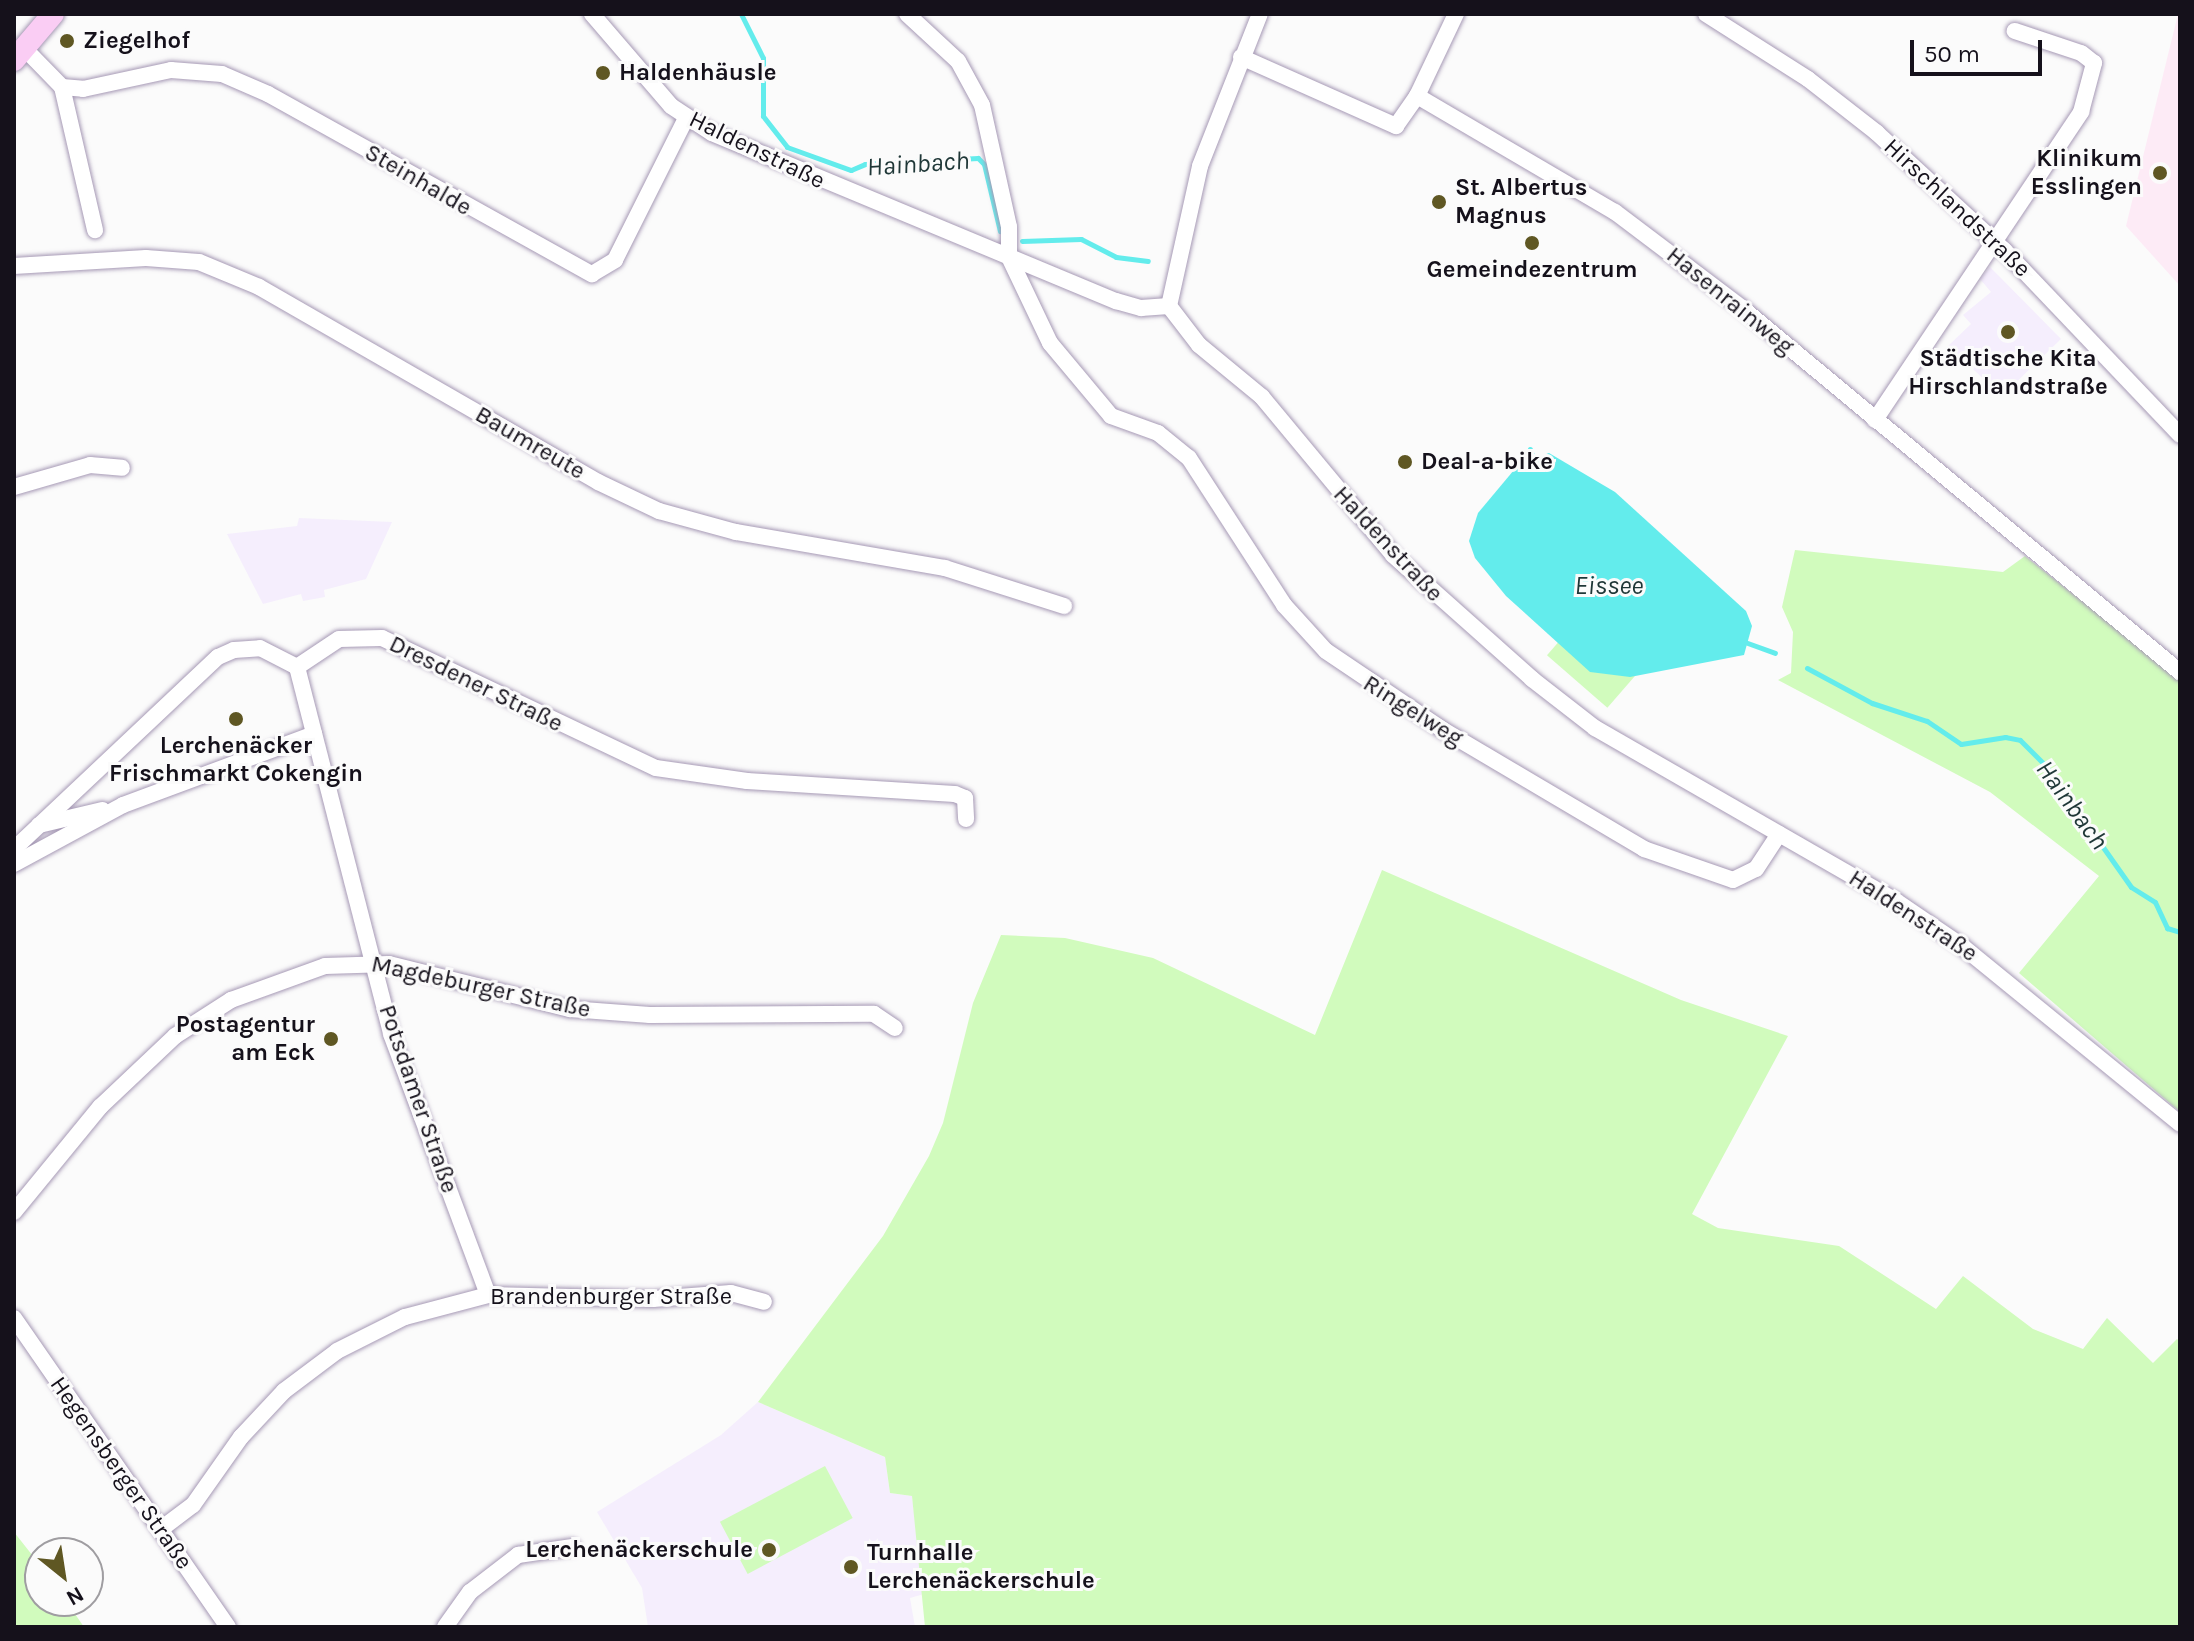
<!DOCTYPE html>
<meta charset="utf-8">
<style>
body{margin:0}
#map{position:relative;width:2194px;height:1641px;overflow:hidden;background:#fbfbfb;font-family:Karla,sans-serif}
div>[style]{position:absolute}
.built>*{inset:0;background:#f5eefd}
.medical>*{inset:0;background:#fdebf6}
.green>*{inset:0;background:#d1fbbd;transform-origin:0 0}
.water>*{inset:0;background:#63ecec}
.stream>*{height:5px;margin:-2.5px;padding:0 2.5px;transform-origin:2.5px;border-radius:2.5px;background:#63ecec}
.roads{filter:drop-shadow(0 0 2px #a699b5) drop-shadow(0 0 2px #a699b5)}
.minor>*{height:16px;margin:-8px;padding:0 8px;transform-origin:8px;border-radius:8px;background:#fff}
.major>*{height:22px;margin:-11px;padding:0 11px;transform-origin:11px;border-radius:11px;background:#facdf4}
.dots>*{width:22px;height:22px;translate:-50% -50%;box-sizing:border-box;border:4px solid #fbfbfb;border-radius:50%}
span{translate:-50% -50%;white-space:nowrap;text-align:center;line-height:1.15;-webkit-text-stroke:6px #fbfbfb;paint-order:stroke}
.poi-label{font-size:24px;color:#15111b;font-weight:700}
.left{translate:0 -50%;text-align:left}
.right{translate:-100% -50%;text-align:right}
.street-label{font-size:24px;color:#15111b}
.water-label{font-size:26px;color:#1f3737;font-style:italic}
.frame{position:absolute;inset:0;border:16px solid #15111b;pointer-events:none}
.north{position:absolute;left:24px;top:1537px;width:80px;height:80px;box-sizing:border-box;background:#fbfbfb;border:2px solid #9f9da1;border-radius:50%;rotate:150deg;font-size:22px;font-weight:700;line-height:32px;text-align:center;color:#15111b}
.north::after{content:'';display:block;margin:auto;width:28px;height:36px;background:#5f5723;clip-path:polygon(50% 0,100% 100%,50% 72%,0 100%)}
.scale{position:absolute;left:1910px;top:40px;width:132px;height:36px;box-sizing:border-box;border:4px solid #15111b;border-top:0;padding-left:10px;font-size:24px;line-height:28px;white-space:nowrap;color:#15111b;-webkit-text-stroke:6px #fbfbfb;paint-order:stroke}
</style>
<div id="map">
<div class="built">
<i style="clip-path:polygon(1990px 267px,2061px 339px,2002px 396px,1948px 346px,1971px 324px,1963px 315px,1991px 292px,1980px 279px)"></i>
<i style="clip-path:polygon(299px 518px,392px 522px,366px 579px,324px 590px,325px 597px,303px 601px,301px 594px,263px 604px,227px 534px,297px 526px)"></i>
<i style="clip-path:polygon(758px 1402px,885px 1457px,890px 1493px,912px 1496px,924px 1594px,910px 1598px,915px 1627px,648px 1627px,642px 1588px,597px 1512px,721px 1435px)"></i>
</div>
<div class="medical">
<i style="clip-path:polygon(2178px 14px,2180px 14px,2180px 286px,2126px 226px)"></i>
</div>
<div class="green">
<i style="clip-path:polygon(1795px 550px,2003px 572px,2025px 556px,2180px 679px,2180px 1112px,2019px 973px,2099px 876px,1990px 792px,1778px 680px,1791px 673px,1793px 632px,1782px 607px)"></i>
<i style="left:1608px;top:585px;width:80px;height:93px;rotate:41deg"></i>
<i style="clip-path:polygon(1382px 870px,1681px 1000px,1788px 1036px,1692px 1214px,1718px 1228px,1839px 1246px,1936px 1309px,1963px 1276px,2033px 1329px,2083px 1349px,2107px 1318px,2153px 1363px,2177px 1339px,2180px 1342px,2180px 1627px,925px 1627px,912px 1496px,890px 1493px,885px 1457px,758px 1402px,883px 1236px,929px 1156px,943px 1123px,973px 1003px,1001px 935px,1065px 938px,1153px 958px,1315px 1035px)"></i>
<i style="left:825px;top:1466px;width:59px;height:119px;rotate:62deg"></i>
<i style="clip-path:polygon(14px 1532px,40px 1565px,40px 1601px,66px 1601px,84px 1627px,14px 1627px)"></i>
</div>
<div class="water">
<i style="clip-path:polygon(1549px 453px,1615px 492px,1746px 611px,1752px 626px,1744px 655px,1630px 677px,1590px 672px,1506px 596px,1475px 558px,1469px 541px,1478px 513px,1519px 464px)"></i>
</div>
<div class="stream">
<i style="left:741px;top:14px;width:49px;rotate:63.4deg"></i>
<i style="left:763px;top:58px;width:58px;rotate:90deg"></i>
<i style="left:763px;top:116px;width:39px;rotate:52deg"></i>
<i style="left:787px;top:147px;width:68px;rotate:19.8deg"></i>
<i style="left:851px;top:170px;width:15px;rotate:-23deg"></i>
<i style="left:865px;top:164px;width:113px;rotate:-3deg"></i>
<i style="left:978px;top:158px;width:8px;rotate:45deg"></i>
<i style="left:984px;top:164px;width:69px;rotate:76.6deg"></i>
<i style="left:1022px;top:241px;width:59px;rotate:-1.9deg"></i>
<i style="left:1081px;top:239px;width:39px;rotate:27deg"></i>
<i style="left:1116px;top:257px;width:32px;rotate:7deg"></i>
<i style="left:1530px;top:449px;width:17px;rotate:73deg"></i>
<i style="left:1742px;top:641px;width:35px;rotate:20deg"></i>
<i style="left:1807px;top:668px;width:74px;rotate:28.3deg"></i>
<i style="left:1872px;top:703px;width:58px;rotate:18.1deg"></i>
<i style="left:1927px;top:721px;width:41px;rotate:34.1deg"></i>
<i style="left:1961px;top:744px;width:45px;rotate:-9deg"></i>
<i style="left:2005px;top:737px;width:15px;rotate:11deg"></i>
<i style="left:2020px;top:740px;width:35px;rotate:45deg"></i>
<i style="left:2045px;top:765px;width:149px;rotate:54.8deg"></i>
<i style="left:2131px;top:887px;width:28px;rotate:32deg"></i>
<i style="left:2155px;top:902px;width:29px;rotate:65deg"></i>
<i style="left:2167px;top:928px;width:14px;rotate:17deg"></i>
</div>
<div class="roads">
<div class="minor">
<i style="left:592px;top:14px;width:121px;rotate:49.3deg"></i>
<i style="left:671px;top:106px;width:49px;rotate:33.4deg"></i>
<i style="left:712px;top:133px;width:438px;rotate:22.6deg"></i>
<i style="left:1116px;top:301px;width:26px;rotate:16deg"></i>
<i style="left:1141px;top:308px;width:28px;rotate:-4deg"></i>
<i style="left:1169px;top:306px;width:49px;rotate:52.4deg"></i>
<i style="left:1199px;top:345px;width:82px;rotate:39.5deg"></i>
<i style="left:1262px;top:397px;width:205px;rotate:50.3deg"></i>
<i style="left:1393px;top:555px;width:186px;rotate:41.7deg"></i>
<i style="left:1532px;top:679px;width:80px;rotate:37.9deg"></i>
<i style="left:1595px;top:728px;width:347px;rotate:29.9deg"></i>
<i style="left:1896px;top:901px;width:80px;rotate:34.3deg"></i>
<i style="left:1962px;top:946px;width:281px;rotate:39.2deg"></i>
<i style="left:907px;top:14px;width:69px;rotate:42.7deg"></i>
<i style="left:958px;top:61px;width:50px;rotate:61.4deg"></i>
<i style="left:982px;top:105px;width:125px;rotate:77.5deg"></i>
<i style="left:1009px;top:227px;width:30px;rotate:90deg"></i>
<i style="left:1009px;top:257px;width:95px;rotate:64.5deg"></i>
<i style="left:1050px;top:343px;width:95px;rotate:50.1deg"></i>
<i style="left:1111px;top:416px;width:50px;rotate:19.9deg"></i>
<i style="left:1158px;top:433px;width:40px;rotate:39deg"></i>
<i style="left:1189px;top:458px;width:175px;rotate:57.1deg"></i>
<i style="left:1284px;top:605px;width:62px;rotate:47.6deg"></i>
<i style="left:1326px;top:651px;width:141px;rotate:34deg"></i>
<i style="left:1443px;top:730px;width:234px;rotate:30.6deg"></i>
<i style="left:1644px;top:849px;width:94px;rotate:19.2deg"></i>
<i style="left:1733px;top:880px;width:25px;rotate:-26deg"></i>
<i style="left:1756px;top:869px;width:42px;rotate:-56.7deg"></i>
<i style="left:1706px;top:14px;width:121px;rotate:32.5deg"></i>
<i style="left:1808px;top:79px;width:88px;rotate:38deg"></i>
<i style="left:1877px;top:133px;width:173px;rotate:42.7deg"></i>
<i style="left:2004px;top:250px;width:255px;rotate:46.4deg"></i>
<i style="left:24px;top:48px;width:54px;rotate:45.7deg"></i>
<i style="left:62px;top:87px;width:147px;rotate:77deg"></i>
<i style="left:1241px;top:57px;width:170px;rotate:24deg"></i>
<i style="left:1396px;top:126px;width:37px;rotate:-55deg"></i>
<i style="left:1417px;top:96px;width:229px;rotate:30.4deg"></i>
<i style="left:1615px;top:212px;width:159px;rotate:37.1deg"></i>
<i style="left:1742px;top:308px;width:570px;rotate:39.73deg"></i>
<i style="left:62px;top:87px;width:21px;rotate:5deg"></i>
<i style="left:83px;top:89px;width:90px;rotate:-12.2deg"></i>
<i style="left:171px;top:70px;width:51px;rotate:4.5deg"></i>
<i style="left:222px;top:74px;width:50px;rotate:23.5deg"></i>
<i style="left:268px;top:94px;width:371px;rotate:29.1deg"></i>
<i style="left:592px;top:274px;width:27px;rotate:-31deg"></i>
<i style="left:615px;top:260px;width:159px;rotate:-63.4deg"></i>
<i style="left:1417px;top:96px;width:91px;rotate:-64.6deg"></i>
<i style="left:14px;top:266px;width:132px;rotate:-3.5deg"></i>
<i style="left:146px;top:258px;width:53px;rotate:4.3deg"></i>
<i style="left:199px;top:262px;width:65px;rotate:22.6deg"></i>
<i style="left:259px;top:287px;width:391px;rotate:29.9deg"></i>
<i style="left:598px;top:482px;width:68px;rotate:25.4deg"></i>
<i style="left:659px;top:511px;width:80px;rotate:15.3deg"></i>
<i style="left:736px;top:532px;width:212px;rotate:9.8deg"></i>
<i style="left:945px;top:568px;width:125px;rotate:17.7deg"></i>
<i style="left:1169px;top:306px;width:143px;rotate:-77.5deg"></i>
<i style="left:1200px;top:166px;width:163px;rotate:-68.5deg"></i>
<i style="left:1875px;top:420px;width:371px;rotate:-56.2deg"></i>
<i style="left:2081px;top:112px;width:51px;rotate:-75.1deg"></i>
<i style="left:2094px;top:63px;width:16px;rotate:-142deg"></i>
<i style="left:2081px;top:53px;width:70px;rotate:-161.6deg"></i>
<i style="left:14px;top:487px;width:79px;rotate:-16.1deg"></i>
<i style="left:90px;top:465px;width:32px;rotate:5deg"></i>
<i style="left:297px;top:667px;width:50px;rotate:-33.7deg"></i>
<i style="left:339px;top:639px;width:43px;rotate:-1.3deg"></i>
<i style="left:382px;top:638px;width:303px;rotate:25.4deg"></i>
<i style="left:656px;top:768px;width:92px;rotate:8.1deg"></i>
<i style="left:747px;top:781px;width:208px;rotate:3.6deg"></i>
<i style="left:955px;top:794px;width:11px;rotate:22deg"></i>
<i style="left:965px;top:798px;width:21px;rotate:87deg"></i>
<i style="left:297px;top:667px;width:379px;rotate:75.6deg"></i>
<i style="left:391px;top:1034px;width:278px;rotate:69.6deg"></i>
<i style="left:39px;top:825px;width:65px;rotate:-13.4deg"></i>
<i style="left:14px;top:849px;width:280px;rotate:-43.3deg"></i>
<i style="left:218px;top:657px;width:17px;rotate:-24deg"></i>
<i style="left:234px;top:650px;width:26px;rotate:-4deg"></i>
<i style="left:260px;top:648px;width:42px;rotate:27.2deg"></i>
<i style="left:14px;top:864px;width:124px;rotate:-28.4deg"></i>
<i style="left:123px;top:805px;width:204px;rotate:-20.4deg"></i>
<i style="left:14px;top:1212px;width:136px;rotate:-50.7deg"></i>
<i style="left:100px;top:1107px;width:103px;rotate:-43.4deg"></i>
<i style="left:175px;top:1036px;width:67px;rotate:-32.7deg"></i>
<i style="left:231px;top:1000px;width:100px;rotate:-19.9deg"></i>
<i style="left:325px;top:966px;width:64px;rotate:-1.8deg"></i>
<i style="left:389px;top:964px;width:187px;rotate:14deg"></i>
<i style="left:570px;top:1009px;width:80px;rotate:4.3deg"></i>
<i style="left:650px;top:1015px;width:224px;rotate:-0.3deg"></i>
<i style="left:874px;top:1014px;width:25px;rotate:34deg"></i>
<i style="left:14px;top:1318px;width:376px;rotate:55.3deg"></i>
<i style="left:161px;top:1529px;width:40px;rotate:-37deg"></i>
<i style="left:193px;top:1505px;width:83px;rotate:-54.8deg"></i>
<i style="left:241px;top:1437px;width:63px;rotate:-46.9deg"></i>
<i style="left:284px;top:1391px;width:66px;rotate:-37deg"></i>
<i style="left:337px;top:1351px;width:76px;rotate:-26.6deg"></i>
<i style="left:405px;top:1317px;width:86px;rotate:-14.8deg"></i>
<i style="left:488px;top:1295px;width:165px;rotate:1.4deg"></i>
<i style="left:653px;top:1299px;width:78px;rotate:-4.4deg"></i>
<i style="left:731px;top:1293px;width:34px;rotate:15deg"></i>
<i style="left:445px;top:1627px;width:43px;rotate:-54.5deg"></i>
<i style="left:470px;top:1592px;width:61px;rotate:-37.6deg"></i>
<i style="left:518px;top:1555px;width:55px;rotate:-8.4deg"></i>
</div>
<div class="major">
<i style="left:14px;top:60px;width:60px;rotate:-49.7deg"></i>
</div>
</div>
<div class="dots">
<i style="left:67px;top:41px;background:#5f5723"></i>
<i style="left:603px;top:73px;background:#5f5723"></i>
<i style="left:2160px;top:173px;background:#5f5723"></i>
<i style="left:1439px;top:202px;background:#5f5723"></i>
<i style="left:1532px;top:243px;background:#5f5723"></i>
<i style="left:2008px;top:332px;background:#5f5723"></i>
<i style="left:1405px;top:462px;background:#5f5723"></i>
<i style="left:236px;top:719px;background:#5f5723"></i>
<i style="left:331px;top:1039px;background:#5f5723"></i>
<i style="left:769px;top:1550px;background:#5f5723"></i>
<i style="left:851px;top:1567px;background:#5f5723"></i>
</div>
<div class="poi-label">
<span class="left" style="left:83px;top:41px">Ziegelhof</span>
<span class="left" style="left:619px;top:73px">Haldenhäusle</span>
<span class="right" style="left:2142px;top:173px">Klinikum<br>Esslingen</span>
<span class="left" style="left:1455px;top:202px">St. Albertus<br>Magnus</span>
<span style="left:1532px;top:270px">Gemeindezentrum</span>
<span style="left:2008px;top:373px">Städtische Kita<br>Hirschlandstraße</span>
<span class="left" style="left:1421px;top:462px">Deal-a-bike</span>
<span style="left:236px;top:760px">Lerchenäcker<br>Frischmarkt Cokengin</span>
<span class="right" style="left:315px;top:1039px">Postagentur<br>am Eck</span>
<span class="right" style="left:753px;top:1550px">Lerchenäckerschule</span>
<span class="left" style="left:867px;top:1567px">Turnhalle<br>Lerchenäckerschule</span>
</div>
<div class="street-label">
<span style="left:757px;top:150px;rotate:26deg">Haldenstraße</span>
<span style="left:418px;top:180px;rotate:30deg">Steinhalde</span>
<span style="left:1957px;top:208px;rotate:43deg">Hirschlandstraße</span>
<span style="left:1730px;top:301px;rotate:39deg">Hasenrainweg</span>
<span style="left:530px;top:443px;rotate:30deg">Baumreute</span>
<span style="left:1388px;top:544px;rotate:47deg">Haldenstraße</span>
<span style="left:476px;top:684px;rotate:26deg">Dresdener Straße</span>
<span style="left:1413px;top:711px;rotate:32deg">Ringelweg</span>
<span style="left:1913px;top:916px;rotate:33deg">Haldenstraße</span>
<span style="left:481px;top:987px;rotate:12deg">Magdeburger Straße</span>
<span style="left:418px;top:1099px;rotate:71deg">Potsdamer Straße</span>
<span style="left:611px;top:1297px">Brandenburger Straße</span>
<span style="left:121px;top:1473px;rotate:55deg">Hegensberger Straße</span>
</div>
<div class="water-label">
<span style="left:918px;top:164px;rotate:-4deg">Hainbach</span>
<span style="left:1609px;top:586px">Eissee</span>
<span style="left:2072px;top:805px;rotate:54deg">Hainbach</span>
</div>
<div class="frame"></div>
<div class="north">N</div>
<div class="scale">50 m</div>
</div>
